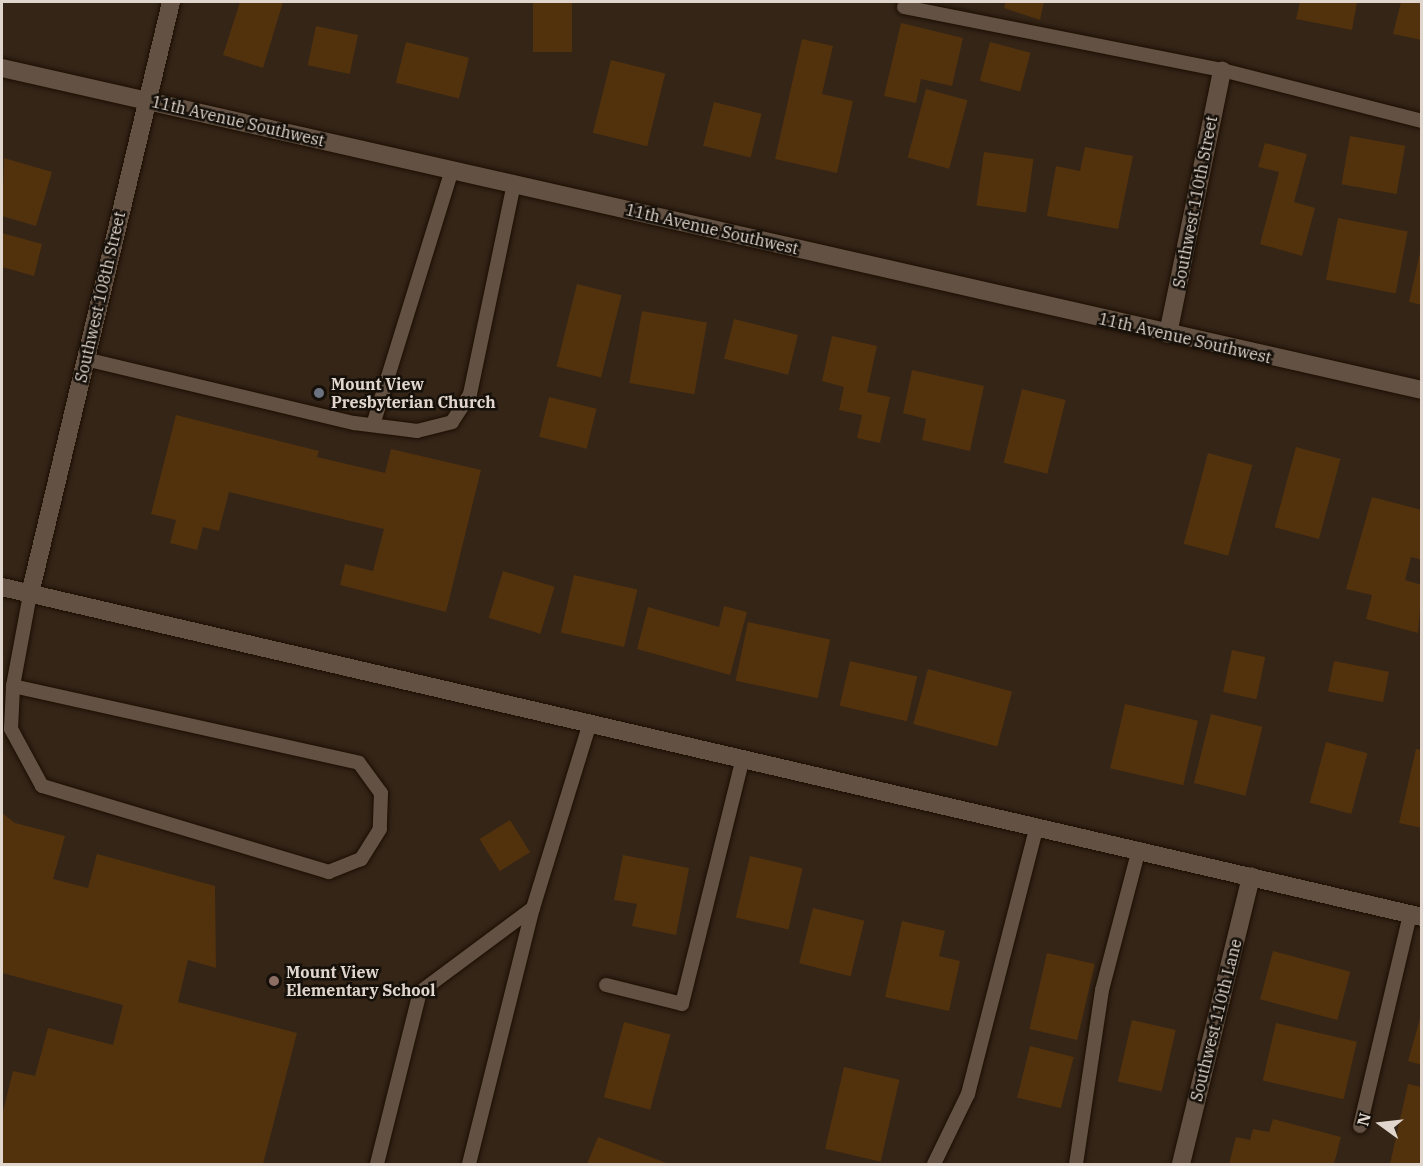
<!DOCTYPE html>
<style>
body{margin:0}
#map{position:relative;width:1423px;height:1166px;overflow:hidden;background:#342517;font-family:"IBM Plex Serif",serif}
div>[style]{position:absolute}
.building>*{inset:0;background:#52310d;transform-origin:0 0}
.roads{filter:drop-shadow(0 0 2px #1b0e02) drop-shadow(0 0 2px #1b0e02)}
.lane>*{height:14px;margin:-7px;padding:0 7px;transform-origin:7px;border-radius:7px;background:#635243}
.street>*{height:18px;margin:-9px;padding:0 9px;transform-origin:9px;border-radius:9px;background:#635243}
.secondary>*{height:18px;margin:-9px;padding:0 9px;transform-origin:9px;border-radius:9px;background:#635243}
.dots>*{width:16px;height:16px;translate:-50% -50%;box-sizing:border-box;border:3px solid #16100a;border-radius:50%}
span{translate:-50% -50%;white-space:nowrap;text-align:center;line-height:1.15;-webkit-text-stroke:5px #16100a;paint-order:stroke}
.street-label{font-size:16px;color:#e0d6cd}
.poi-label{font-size:16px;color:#e0d6cd;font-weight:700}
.left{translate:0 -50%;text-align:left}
.frame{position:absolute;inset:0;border:3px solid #e0d6cd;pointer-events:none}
.north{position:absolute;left:1351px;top:1094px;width:60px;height:60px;-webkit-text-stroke:4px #16100a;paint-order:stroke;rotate:285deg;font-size:16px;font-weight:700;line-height:24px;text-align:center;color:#e0d6cd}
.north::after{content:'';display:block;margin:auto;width:21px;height:27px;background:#e0d6cd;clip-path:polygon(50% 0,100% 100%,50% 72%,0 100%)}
</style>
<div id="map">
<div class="building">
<i style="clip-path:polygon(240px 2px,283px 2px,263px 68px,223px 55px)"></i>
<i style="left:533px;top:2px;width:39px;height:50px"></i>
<i style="clip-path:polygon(1006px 2px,1044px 2px,1040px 20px,1004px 8px)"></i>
<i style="clip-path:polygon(1300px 2px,1357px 2px,1352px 30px,1296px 19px)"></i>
<i style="clip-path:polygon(1401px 2px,1422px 2px,1422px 40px,1393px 34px)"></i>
<i style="clip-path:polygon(901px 23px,963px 38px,952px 86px,921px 79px,916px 103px,884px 96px)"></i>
<i style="left:316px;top:26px;width:43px;height:40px;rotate:12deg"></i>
<i style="clip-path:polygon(802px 39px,833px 46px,822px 94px,853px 101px,837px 173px,775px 159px)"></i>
<i style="left:406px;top:42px;width:65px;height:42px;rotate:14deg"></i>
<i style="left:990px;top:42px;width:42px;height:40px;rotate:15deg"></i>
<i style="left:611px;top:60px;width:56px;height:75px;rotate:14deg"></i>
<i style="left:926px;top:89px;width:43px;height:71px;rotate:15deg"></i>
<i style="left:714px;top:102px;width:49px;height:45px;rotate:14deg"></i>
<i style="left:1350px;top:136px;width:56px;height:49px;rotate:10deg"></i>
<i style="clip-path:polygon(1265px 143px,1307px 154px,1294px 202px,1315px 208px,1302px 256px,1260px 244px,1279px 172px,1258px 167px)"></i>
<i style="clip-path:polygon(1085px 147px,1133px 156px,1118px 229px,1047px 216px,1056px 166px,1080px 171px)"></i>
<i style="left:984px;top:152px;width:50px;height:54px;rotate:8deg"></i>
<i style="clip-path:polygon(4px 158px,52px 172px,36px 226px,2px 216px)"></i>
<i style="left:1338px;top:218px;width:71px;height:63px;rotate:11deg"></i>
<i style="clip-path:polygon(2px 233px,42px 244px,34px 276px,2px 267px)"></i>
<i style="clip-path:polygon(1421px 248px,1422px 248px,1422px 305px,1409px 302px)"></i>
<i style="left:577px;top:284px;width:46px;height:85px;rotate:14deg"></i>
<i style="left:642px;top:311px;width:66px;height:73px;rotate:10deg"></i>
<i style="left:734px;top:319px;width:66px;height:41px;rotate:14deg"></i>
<i style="clip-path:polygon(832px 336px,877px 346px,867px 392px,890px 397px,880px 443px,857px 438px,862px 415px,839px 410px,844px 387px,822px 381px)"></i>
<i style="clip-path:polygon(912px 370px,984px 386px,970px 451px,922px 440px,926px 419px,903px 413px)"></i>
<i style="left:1022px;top:389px;width:45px;height:76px;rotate:14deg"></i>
<i style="left:549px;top:397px;width:49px;height:41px;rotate:14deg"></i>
<i style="clip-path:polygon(176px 415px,319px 451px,317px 457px,385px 473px,391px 449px,481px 470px,446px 612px,340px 585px,345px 564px,373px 571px,384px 529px,229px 492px,219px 531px,203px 527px,197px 550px,170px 543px,176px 520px,151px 514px)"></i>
<i style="left:1296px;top:447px;width:46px;height:83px;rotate:15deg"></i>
<i style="left:1208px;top:453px;width:46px;height:94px;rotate:15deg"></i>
<i style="clip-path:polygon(1372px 497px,1422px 510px,1422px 560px,1411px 557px,1405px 580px,1422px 585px,1418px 633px,1366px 619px,1372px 595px,1346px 589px)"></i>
<i style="left:503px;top:571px;width:54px;height:49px;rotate:17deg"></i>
<i style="left:574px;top:575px;width:65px;height:59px;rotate:13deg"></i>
<i style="clip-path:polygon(724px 606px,747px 612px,730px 675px,637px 649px,648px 607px,719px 627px)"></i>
<i style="left:748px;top:622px;width:84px;height:60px;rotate:12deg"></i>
<i style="left:1232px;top:650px;width:34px;height:43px;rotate:12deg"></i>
<i style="left:850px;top:661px;width:69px;height:46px;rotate:13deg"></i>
<i style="left:1334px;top:661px;width:56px;height:31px;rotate:11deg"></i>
<i style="left:928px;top:669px;width:87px;height:57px;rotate:15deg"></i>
<i style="left:1125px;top:704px;width:75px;height:66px;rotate:13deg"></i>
<i style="left:1211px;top:714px;width:53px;height:71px;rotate:14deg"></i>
<i style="left:1326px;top:742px;width:43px;height:63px;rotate:15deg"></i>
<i style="clip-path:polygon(1416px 749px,1422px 750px,1422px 828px,1399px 823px)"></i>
<i style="clip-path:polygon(2px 813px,15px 823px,65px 836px,53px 879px,88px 888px,97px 854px,215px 886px,216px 968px,188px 960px,178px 1002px,297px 1033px,263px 1164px,2px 1164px,2px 1115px,13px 1071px,35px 1076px,48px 1028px,113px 1045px,123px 1005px,2px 973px)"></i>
<i style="left:510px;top:820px;width:38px;height:36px;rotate:58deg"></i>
<i style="clip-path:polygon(623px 855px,689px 868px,676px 935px,632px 926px,637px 904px,614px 900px)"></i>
<i style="left:750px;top:856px;width:54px;height:63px;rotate:13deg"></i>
<i style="left:813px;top:908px;width:53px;height:57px;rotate:14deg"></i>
<i style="clip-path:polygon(902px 921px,945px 931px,939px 956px,960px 961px,949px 1011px,885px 997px)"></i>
<i style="left:1273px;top:951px;width:80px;height:50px;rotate:15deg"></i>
<i style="left:1047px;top:953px;width:49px;height:78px;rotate:13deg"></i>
<i style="clip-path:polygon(1421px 1015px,1422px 1015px,1422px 1065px,1408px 1061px)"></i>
<i style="left:1132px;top:1020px;width:45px;height:63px;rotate:13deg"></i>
<i style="left:624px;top:1022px;width:48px;height:78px;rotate:15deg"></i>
<i style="left:1276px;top:1023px;width:83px;height:59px;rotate:13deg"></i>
<i style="left:1030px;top:1046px;width:45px;height:53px;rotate:14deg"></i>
<i style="left:844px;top:1067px;width:57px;height:84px;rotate:13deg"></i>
<i style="clip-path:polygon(1408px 1084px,1422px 1087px,1422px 1164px,1390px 1164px)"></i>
<i style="clip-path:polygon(1273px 1119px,1341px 1137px,1334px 1164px,1229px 1164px,1236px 1137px,1250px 1140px,1253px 1129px,1269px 1132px)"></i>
<i style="clip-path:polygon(598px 1137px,669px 1164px,587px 1164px)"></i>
</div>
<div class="roads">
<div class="lane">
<i style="left:904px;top:7px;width:324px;rotate:11.2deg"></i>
<i style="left:1222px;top:70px;width:206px;rotate:14.3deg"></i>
<i style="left:85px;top:359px;width:277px;rotate:13.4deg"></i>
<i style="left:354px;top:423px;width:64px;rotate:7.2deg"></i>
<i style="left:417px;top:431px;width:36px;rotate:-14deg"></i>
<i style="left:452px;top:422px;width:33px;rotate:-57deg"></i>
<i style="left:470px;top:394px;width:215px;rotate:-78.2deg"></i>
<i style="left:373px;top:425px;width:267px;rotate:-72.8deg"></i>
<i style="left:13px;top:686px;width:354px;rotate:12.5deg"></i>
<i style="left:359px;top:763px;width:37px;rotate:54deg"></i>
<i style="left:381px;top:793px;width:36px;rotate:92deg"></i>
<i style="left:380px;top:829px;width:36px;rotate:122deg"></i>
<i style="left:361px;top:859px;width:35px;rotate:158deg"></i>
<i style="left:329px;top:872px;width:300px;rotate:-163.3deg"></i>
<i style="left:42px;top:786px;width:65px;rotate:-118.5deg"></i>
<i style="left:11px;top:729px;width:43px;rotate:-87.3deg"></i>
<i style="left:13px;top:686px;width:94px;rotate:-79.5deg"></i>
<i style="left:606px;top:985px;width:78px;rotate:14deg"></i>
<i style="left:682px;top:1004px;width:253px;rotate:-76.1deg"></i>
<i style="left:1360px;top:1126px;width:218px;rotate:-76.7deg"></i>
<i style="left:377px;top:1164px;width:177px;rotate:-76deg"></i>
<i style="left:420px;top:992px;width:141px;rotate:-36.6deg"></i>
<i style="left:469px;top:1164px;width:264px;rotate:-76deg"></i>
<i style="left:533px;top:908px;width:194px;rotate:-72.9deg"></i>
<i style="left:934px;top:1164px;width:78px;rotate:-64.1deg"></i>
<i style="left:968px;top:1094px;width:277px;rotate:-75.6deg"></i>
<i style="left:1076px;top:1164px;width:176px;rotate:-81.5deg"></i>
<i style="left:1102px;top:990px;width:146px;rotate:-75.3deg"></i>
</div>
<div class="street">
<i style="left:2px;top:68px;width:1456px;rotate:12.78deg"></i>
<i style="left:1168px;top:334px;width:269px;rotate:-78.4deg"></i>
<i style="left:1181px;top:1164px;width:296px;rotate:-76.3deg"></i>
</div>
<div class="secondary">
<i style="left:2px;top:587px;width:1458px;rotate:13.08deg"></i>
<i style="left:30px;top:594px;width:609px;rotate:-76.6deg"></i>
</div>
</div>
<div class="dots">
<i style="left:319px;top:393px;background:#6b7280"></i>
<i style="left:274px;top:981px;background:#8d6e63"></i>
</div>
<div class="street-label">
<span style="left:238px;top:121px;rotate:13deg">11th Avenue Southwest</span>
<span style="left:1195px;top:202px;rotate:-79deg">Southwest 110th Street</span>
<span style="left:712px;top:229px;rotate:13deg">11th Avenue Southwest</span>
<span style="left:100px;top:297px;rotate:-77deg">Southwest 108th Street</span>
<span style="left:1185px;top:338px;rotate:13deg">11th Avenue Southwest</span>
<span style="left:1216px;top:1020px;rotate:-76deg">Southwest 110th Lane</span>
</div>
<div class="poi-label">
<span class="left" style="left:331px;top:393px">Mount View<br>Presbyterian Church</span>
<span class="left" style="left:286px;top:981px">Mount View<br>Elementary School</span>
</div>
<div class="frame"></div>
<div class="north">N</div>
</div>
